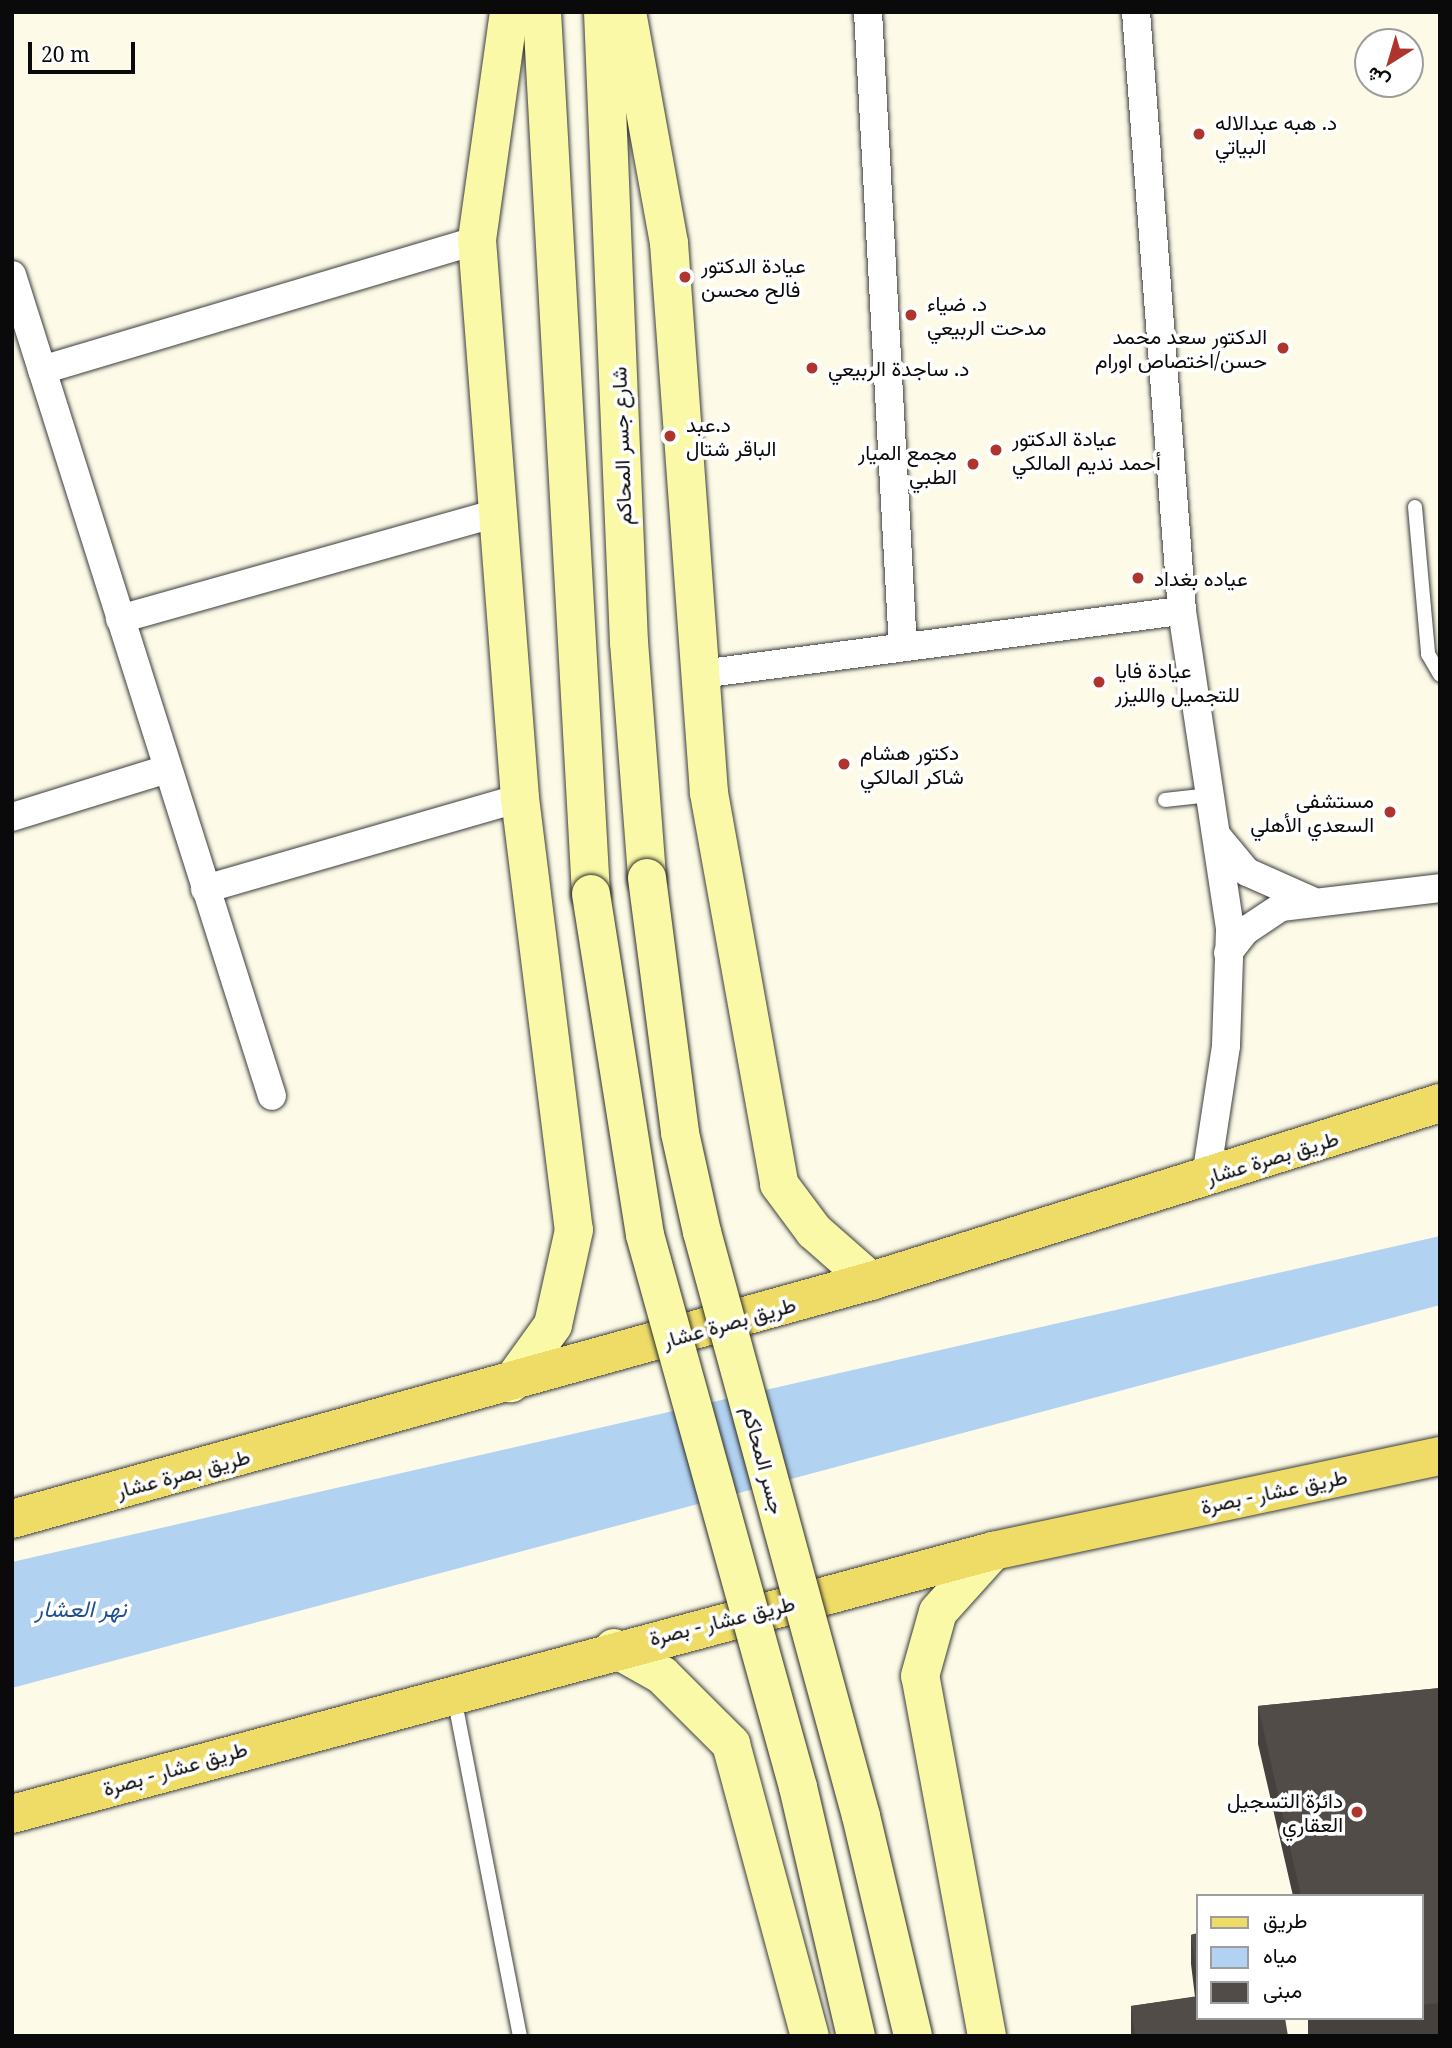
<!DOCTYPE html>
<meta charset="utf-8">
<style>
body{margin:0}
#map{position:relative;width:1452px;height:2048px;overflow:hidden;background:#fdfbe8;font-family:"Noto Serif",Vazirmatn,serif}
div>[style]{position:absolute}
.water>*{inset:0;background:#b1d2f1}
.roads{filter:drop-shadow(0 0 2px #3d3d3d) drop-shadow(0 0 2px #3d3d3d)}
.lane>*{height:14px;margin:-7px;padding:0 7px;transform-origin:7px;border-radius:7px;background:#fff}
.street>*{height:28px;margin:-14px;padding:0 14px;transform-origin:14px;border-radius:14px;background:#fff}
.secondary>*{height:38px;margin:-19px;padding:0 19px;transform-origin:19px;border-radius:19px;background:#f9f9a7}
.primary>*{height:38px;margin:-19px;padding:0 19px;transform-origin:19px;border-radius:19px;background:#eedc67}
.bridges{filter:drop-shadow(0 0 2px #2c2c2c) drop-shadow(0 0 2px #2c2c2c)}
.secondary-bridge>*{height:38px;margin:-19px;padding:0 19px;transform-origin:19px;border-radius:19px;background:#f9f9a7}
.wall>*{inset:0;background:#46413d}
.building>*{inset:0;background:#514c47}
.dots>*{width:19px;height:19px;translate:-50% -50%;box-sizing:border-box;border:4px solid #fff;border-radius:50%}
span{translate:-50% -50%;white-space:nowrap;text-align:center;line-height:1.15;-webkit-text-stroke:7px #fff;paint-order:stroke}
.poi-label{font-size:21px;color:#0a0a0a}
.left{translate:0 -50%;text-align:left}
.right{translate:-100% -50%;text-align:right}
.street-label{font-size:21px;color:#0a0a0a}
.water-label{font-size:23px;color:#1e5290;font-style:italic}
.frame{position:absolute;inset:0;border:14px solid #0a0a0a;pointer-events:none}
.legend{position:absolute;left:1196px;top:1894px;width:228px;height:126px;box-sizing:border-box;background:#fff;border:2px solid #9d9d9d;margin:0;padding:9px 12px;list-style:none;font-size:21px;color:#0a0a0a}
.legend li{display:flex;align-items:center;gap:14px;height:35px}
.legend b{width:35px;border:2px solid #9d9d9d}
.north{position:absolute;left:1354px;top:28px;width:70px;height:70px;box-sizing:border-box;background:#fff;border:2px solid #9d9d9d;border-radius:50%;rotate:217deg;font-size:19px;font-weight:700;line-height:28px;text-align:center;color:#0a0a0a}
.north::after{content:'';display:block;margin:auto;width:24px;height:32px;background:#ae352d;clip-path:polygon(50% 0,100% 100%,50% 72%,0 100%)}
.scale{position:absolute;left:28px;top:42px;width:107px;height:32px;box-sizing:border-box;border:4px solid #0a0a0a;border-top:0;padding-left:9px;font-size:21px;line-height:24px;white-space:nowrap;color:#0a0a0a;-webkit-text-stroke:5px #fff;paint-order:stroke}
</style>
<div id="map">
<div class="water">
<i style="clip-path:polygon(1440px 1236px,1440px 1305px,12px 1688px,12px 1562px)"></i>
</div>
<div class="roads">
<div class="lane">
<i style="left:1415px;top:507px;width:148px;rotate:84.9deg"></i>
<i style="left:1428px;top:654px;width:24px;rotate:60deg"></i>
<i style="left:1165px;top:800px;width:45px;rotate:-6.3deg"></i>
<i style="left:454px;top:1697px;width:345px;rotate:79deg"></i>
</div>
<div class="street">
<i style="left:868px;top:12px;width:636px;rotate:86.85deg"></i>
<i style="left:1136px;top:12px;width:601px;rotate:85.61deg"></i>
<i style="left:1182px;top:611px;width:323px;rotate:81.4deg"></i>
<i style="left:1230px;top:930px;width:116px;rotate:92deg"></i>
<i style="left:1226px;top:1046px;width:133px;rotate:98.7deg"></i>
<i style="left:12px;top:275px;width:861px;rotate:72.43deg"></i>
<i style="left:42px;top:370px;width:454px;rotate:-16.6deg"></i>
<i style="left:120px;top:619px;width:393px;rotate:-15.7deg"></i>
<i style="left:701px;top:674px;width:485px;rotate:-7.5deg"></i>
<i style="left:12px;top:817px;width:162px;rotate:-17.2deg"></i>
<i style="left:1217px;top:836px;width:47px;rotate:50.2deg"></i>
<i style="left:1247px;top:872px;width:69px;rotate:24deg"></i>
<i style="left:205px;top:889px;width:328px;rotate:-16.1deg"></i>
<i style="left:1228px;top:953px;width:28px;rotate:-52deg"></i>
<i style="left:1245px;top:931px;width:43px;rotate:-33.7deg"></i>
<i style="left:1281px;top:907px;width:160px;rotate:-6.8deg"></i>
</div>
<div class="secondary">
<i style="left:509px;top:12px;width:230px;rotate:98deg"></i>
<i style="left:477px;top:240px;width:560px;rotate:85.59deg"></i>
<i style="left:520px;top:798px;width:435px;rotate:82.9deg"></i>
<i style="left:574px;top:1230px;width:97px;rotate:102.5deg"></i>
<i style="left:553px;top:1325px;width:72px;rotate:125.9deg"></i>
<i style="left:542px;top:12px;width:883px;rotate:86.82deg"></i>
<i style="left:603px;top:12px;width:631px;rotate:87.64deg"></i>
<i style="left:629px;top:642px;width:237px;rotate:85.6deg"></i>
<i style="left:627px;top:12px;width:235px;rotate:79.7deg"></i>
<i style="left:669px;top:243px;width:551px;rotate:85.84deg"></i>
<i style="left:709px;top:793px;width:397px;rotate:79.8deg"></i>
<i style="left:779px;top:1184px;width:59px;rotate:53.3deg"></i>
<i style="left:814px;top:1231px;width:76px;rotate:41.3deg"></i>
<i style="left:614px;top:1648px;width:55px;rotate:29.4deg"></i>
<i style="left:662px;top:1675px;width:98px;rotate:45deg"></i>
<i style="left:731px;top:1744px;width:302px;rotate:74.9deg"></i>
<i style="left:987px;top:2036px;width:366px;rotate:-100.5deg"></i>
<i style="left:920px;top:1676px;width:66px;rotate:-74.3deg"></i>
<i style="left:938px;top:1612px;width:82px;rotate:-48deg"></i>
</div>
<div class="primary">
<i style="left:12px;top:1519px;width:891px;rotate:-15.49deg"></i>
<i style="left:871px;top:1281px;width:596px;rotate:-17.37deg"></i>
<i style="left:12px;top:1814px;width:1016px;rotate:-15.01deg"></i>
<i style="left:993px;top:1551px;width:457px;rotate:-12deg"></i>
</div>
</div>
<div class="bridges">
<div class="secondary-bridge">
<i style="left:647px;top:878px;width:257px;rotate:82.6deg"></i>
<i style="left:680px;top:1133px;width:101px;rotate:77.5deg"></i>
<i style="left:702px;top:1232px;width:605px;rotate:74.77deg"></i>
<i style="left:861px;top:1816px;width:226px;rotate:76.7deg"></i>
<i style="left:591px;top:894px;width:345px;rotate:81deg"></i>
<i style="left:645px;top:1235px;width:573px;rotate:74.51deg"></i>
<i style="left:798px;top:1787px;width:256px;rotate:76.9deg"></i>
</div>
</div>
<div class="wall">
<i style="clip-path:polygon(1440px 1688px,1440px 2036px,1308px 2036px,1308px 2018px,1422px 2018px,1422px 1896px,1293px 1896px,1258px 1744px,1258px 1706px)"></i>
<i style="clip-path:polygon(1198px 1933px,1198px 2018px,1288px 2036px,1131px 2036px,1131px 2006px,1195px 1997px,1191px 1964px,1191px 1935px)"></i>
</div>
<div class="building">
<i style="clip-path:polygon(1440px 1688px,1440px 2003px,1422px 2005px,1422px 1896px,1301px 1896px,1258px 1706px)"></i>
<i style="clip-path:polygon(1198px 1933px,1198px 1987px,1191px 1935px)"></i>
<i style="clip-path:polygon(1198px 1996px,1198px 2018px,1285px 2018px,1288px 2036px,1135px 2036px,1131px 2006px)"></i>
</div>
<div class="dots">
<i style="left:1199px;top:134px;background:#ae352d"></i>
<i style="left:685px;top:277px;background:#ae352d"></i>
<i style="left:911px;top:315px;background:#ae352d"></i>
<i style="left:1283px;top:348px;background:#ae352d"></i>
<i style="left:812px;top:368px;background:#ae352d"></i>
<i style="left:670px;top:436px;background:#ae352d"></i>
<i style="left:996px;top:450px;background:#ae352d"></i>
<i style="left:973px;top:464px;background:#ae352d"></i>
<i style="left:1138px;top:578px;background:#ae352d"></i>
<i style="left:1099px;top:682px;background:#ae352d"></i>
<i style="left:844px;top:764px;background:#ae352d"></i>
<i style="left:1390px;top:812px;background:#ae352d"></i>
<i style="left:1357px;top:1812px;background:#ae352d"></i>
</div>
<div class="poi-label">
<span class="left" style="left:1215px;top:134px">د. هبه عبدالاله<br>البياتي</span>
<span class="left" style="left:701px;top:277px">عيادة الدكتور<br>فالح محسن</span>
<span class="left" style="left:927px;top:315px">د. ضياء<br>مدحت الربيعي</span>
<span class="right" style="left:1267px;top:348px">الدكتور سعد محمد<br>حسن/اختصاص اورام</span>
<span class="left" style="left:828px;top:368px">د. ساجدة الربيعي</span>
<span class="left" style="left:686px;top:436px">د.عبد<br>الباقر شتال</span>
<span class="left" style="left:1012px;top:450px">عيادة الدكتور<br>أحمد نديم المالكي</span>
<span class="right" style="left:957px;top:464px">مجمع الميار<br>الطبي</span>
<span class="left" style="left:1154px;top:578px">عياده بغداد</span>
<span class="left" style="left:1115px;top:682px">عيادة فايا<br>للتجميل والليزر</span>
<span class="left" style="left:860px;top:764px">دكتور هشام<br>شاكر المالكي</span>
<span class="right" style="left:1374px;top:812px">مستشفى<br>السعدي الأهلي</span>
<span class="right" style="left:1343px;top:1812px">دائرة التسجيل<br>العقاري</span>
</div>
<div class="street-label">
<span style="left:621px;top:446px;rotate:-92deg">شارع جسر المحاكم</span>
<span style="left:1272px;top:1157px;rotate:-17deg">طريق بصرة عشار</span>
<span style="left:729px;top:1322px;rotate:-16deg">طريق بصرة عشار</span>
<span style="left:764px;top:1460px;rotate:75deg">جسر المحاكم</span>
<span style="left:183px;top:1473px;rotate:-15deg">طريق بصرة عشار</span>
<span style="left:1274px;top:1491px;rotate:-12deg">طريق عشار - بصرة</span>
<span style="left:722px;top:1620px;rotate:-14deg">طريق عشار - بصرة</span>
<span style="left:175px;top:1768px;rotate:-16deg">طريق عشار - بصرة</span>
</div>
<div class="water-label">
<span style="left:81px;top:1608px">نهر العشار</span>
</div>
<div class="frame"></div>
<ul class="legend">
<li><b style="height:9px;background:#eedc67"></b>طريق</li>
<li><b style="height:19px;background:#b1d2f1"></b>مياه</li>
<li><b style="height:19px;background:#514c47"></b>مبنى</li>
</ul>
<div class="north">ش</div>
<div class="scale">20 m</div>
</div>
